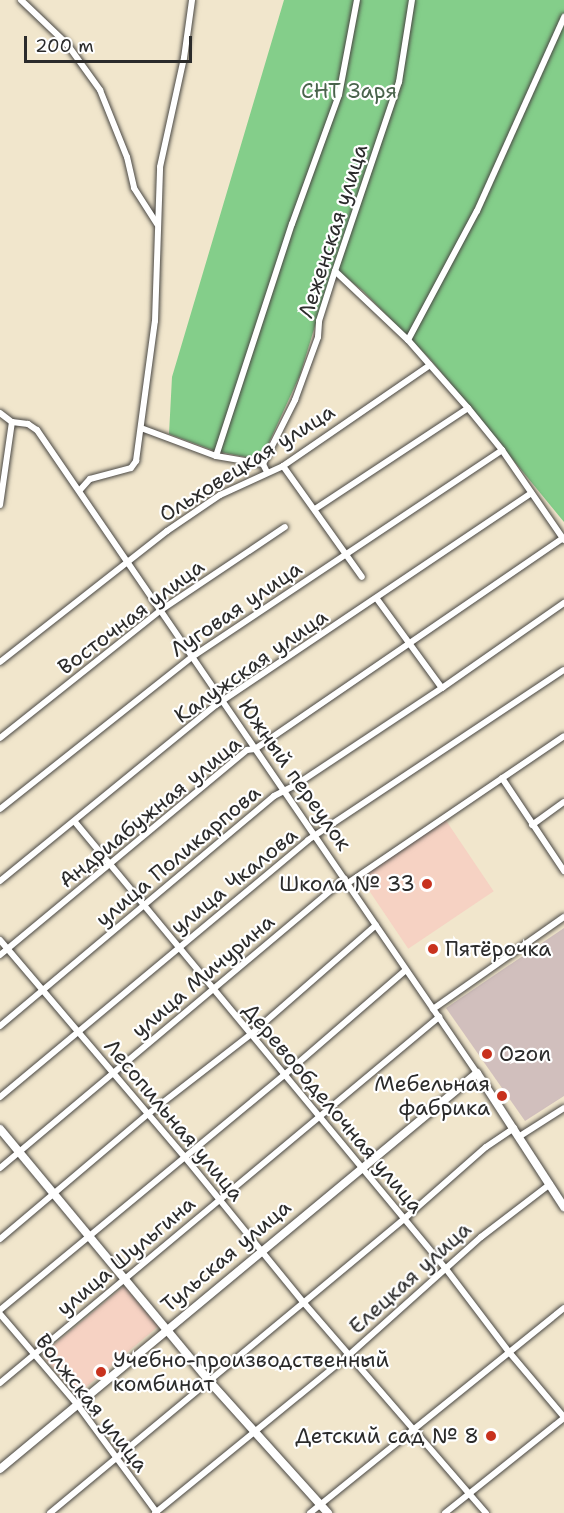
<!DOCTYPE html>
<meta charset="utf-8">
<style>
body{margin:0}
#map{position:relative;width:564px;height:1513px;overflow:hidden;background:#f1e6cc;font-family:"Shantell Sans",sans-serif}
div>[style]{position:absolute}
.built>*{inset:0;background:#f6d2c3;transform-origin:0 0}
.industrial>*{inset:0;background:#d1bfbd}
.green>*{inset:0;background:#84ce8a}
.roads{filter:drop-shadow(0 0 2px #494743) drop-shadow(0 0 2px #494743)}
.minor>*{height:6px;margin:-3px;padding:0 3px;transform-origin:3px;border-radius:3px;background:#fff}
.secondary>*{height:8px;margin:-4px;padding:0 4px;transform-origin:4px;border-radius:4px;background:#fff}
.dots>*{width:16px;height:16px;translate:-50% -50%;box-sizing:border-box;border:3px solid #fff;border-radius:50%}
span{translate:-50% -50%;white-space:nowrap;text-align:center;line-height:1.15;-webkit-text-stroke:4.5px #fff;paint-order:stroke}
.park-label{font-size:21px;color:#4a644c}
.street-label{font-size:21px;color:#2b2b2b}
.poi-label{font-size:21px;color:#2b2b2b}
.right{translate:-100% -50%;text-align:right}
.left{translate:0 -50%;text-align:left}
.scale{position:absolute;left:24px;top:36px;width:168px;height:27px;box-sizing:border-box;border:3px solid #2b2b2b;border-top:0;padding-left:8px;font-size:18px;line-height:21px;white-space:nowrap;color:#2b2b2b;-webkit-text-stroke:4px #fff;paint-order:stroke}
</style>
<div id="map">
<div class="built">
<i style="left:445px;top:819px;width:87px;height:103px;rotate:56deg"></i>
<i style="left:124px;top:1286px;width:53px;height:107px;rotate:50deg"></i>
</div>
<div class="industrial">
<i style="clip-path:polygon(564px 928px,564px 1096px,525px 1121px,446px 1008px)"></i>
</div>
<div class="green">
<i style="clip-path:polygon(284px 0,564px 0,564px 522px,431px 360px,363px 291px,333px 267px,300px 375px,261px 460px,215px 451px,169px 434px,172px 377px)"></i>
</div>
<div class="roads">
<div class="minor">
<i style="left:21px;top:0;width:64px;rotate:43.7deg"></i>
<i style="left:67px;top:44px;width:57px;rotate:54.3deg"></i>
<i style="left:100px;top:90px;width:72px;rotate:68.1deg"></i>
<i style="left:127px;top:157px;width:32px;rotate:77deg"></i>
<i style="left:134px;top:188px;width:43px;rotate:57.4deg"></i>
<i style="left:335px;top:271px;width:100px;rotate:43.4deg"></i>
<i style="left:408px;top:340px;width:91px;rotate:48.6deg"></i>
<i style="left:468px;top:408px;width:54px;rotate:51deg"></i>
<i style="left:502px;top:450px;width:109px;rotate:55.4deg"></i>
<i style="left:408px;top:340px;width:146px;rotate:-61.9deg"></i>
<i style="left:477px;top:211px;width:213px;rotate:-65.8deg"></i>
<i style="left:0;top:413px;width:15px;rotate:37deg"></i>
<i style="left:12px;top:422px;width:16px;rotate:7deg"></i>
<i style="left:28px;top:424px;width:11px;rotate:34deg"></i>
<i style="left:37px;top:430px;width:779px;rotate:55.62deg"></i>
<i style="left:141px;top:428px;width:80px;rotate:20.5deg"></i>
<i style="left:216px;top:456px;width:48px;rotate:9.7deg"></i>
<i style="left:216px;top:456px;width:244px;rotate:-71.9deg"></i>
<i style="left:292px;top:224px;width:137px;rotate:-70deg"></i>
<i style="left:339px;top:95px;width:97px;rotate:-79.3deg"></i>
<i style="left:283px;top:466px;width:136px;rotate:54.6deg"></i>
<i style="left:267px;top:472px;width:9px;rotate:-117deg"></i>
<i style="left:263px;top:464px;width:72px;rotate:-63.4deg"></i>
<i style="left:295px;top:400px;width:67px;rotate:-69.9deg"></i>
<i style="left:318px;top:337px;width:16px;rotate:-86deg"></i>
<i style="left:319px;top:321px;width:52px;rotate:-72.3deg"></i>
<i style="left:335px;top:271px;width:200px;rotate:-71.3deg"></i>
<i style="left:399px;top:82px;width:83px;rotate:-81deg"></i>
<i style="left:80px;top:490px;width:15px;rotate:-48deg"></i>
<i style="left:90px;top:479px;width:42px;rotate:-15deg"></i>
<i style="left:131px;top:468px;width:9px;rotate:-54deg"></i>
<i style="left:136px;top:461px;width:141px;rotate:-82.3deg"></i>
<i style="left:155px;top:321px;width:154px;rotate:-88.1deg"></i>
<i style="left:160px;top:167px;width:112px;rotate:-77.6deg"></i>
<i style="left:184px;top:58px;width:59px;rotate:-82.1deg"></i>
<i style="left:0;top:505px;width:84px;rotate:-81.8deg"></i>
<i style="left:315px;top:509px;width:183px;rotate:-33.4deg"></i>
<i style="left:377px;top:599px;width:110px;rotate:53.9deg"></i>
<i style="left:0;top:662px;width:212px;rotate:-38.1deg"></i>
<i style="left:167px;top:531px;width:64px;rotate:-34.2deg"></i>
<i style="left:220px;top:495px;width:69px;rotate:-24.7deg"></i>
<i style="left:283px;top:466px;width:178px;rotate:-34.5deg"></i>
<i style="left:0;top:738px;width:206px;rotate:-38.5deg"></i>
<i style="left:161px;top:610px;width:149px;rotate:-33.8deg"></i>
<i style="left:502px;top:778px;width:112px;rotate:56.3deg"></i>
<i style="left:0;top:809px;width:245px;rotate:-38.4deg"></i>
<i style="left:192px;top:657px;width:373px;rotate:-33.7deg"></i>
<i style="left:75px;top:822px;width:581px;rotate:50.31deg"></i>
<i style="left:446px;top:1269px;width:104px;rotate:52.8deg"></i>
<i style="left:509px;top:1352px;width:85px;rotate:49.8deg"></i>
<i style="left:532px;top:825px;width:39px;rotate:-36deg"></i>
<i style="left:0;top:881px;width:279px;rotate:-39.2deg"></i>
<i style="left:216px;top:705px;width:380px;rotate:-33.9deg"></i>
<i style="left:348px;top:883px;width:261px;rotate:-34.2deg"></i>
<i style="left:0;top:940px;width:284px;rotate:49.6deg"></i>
<i style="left:184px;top:1156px;width:190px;rotate:50.8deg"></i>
<i style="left:304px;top:1303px;width:278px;rotate:49.1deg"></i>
<i style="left:0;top:955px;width:321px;rotate:-39.7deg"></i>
<i style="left:247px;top:750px;width:8px;rotate:-7deg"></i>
<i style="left:255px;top:749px;width:373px;rotate:-34.4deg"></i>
<i style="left:433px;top:1009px;width:160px;rotate:-35.1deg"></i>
<i style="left:0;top:1026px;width:358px;rotate:-40deg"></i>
<i style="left:274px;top:796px;width:22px;rotate:-27deg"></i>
<i style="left:294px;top:786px;width:178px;rotate:-33.5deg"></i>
<i style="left:442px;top:688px;width:149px;rotate:-34.9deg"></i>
<i style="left:0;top:1097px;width:401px;rotate:-39.8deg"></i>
<i style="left:308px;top:840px;width:307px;rotate:-33.6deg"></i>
<i style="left:520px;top:1136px;width:52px;rotate:-32.5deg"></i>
<i style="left:0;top:1168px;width:450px;rotate:-40deg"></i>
<i style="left:0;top:1239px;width:194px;rotate:-40.2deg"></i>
<i style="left:148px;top:1114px;width:129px;rotate:-37.8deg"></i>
<i style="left:250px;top:1035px;width:167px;rotate:-41.1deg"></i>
<i style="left:0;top:1310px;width:367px;rotate:-39.6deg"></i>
<i style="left:283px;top:1076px;width:162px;rotate:-40.8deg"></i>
<i style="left:0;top:1314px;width:118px;rotate:49.5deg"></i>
<i style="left:77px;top:1404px;width:135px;rotate:53.7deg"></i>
<i style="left:0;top:1383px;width:572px;rotate:-39.82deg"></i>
<i style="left:50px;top:1513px;width:460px;rotate:-39.7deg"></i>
<i style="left:404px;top:1219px;width:109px;rotate:-41.3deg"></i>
<i style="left:486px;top:1147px;width:34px;rotate:-34deg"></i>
<i style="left:155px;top:1513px;width:250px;rotate:-39.2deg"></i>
<i style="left:349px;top:1355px;width:177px;rotate:-41.8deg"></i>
<i style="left:481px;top:1237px;width:87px;rotate:-37.5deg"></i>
<i style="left:310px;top:1513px;width:326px;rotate:-38.9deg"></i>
<i style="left:445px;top:1513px;width:152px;rotate:-38.6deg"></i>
</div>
<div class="secondary">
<i style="left:0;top:1129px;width:327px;rotate:50.3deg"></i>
<i style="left:209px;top:1381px;width:178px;rotate:48deg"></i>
<i style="left:0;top:1469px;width:620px;rotate:-39.7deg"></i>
<i style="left:477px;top:1073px;width:160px;rotate:57deg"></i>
</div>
</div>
<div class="dots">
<i style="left:427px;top:884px;background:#c8321e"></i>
<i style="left:433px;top:949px;background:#c8321e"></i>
<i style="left:487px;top:1054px;background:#c8321e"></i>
<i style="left:502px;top:1096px;background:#c8321e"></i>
<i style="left:101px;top:1372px;background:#c8321e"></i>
<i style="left:491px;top:1436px;background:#c8321e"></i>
</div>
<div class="park-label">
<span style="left:349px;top:91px">СНТ Заря</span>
</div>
<div class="street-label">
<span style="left:333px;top:231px;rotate:-72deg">Леженская улица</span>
<span style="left:247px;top:463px;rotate:-32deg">Ольховецкая улица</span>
<span style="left:236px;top:609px;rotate:-34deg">Луговая улица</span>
<span style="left:131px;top:617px;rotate:-37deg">Восточная улица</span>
<span style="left:251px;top:666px;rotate:-35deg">Калужская улица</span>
<span style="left:295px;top:775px;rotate:55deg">Южный переулок</span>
<span style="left:150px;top:812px;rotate:-39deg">Андриабужная улица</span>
<span style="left:178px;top:856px;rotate:-40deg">улица Поликарпова</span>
<span style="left:234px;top:881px;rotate:-39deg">улица Чкалова</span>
<span style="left:203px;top:976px;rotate:-40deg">улица Мичурина</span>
<span style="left:333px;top:1108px;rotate:50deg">Деревообделочная улица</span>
<span style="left:174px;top:1120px;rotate:50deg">Лесопильная улица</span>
<span style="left:126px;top:1256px;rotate:-40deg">улица Шульгина</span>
<span style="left:226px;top:1256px;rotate:-40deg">Тульская улица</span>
<span style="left:410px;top:1278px;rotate:-42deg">Елецкая улица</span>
<span style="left:92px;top:1403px;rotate:52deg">Волжская улица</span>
</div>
<div class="poi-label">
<span class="right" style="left:415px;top:884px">Школа № 33</span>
<span class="left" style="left:445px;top:949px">Пятёрочка</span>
<span class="left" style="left:499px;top:1054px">Ozon</span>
<span class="right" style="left:490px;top:1096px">Мебельная<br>фабрика</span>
<span class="left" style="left:113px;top:1372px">Учебно-производственный<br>комбинат</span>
<span class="right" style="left:479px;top:1436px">Детский сад № 8</span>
</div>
<div class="scale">200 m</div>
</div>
